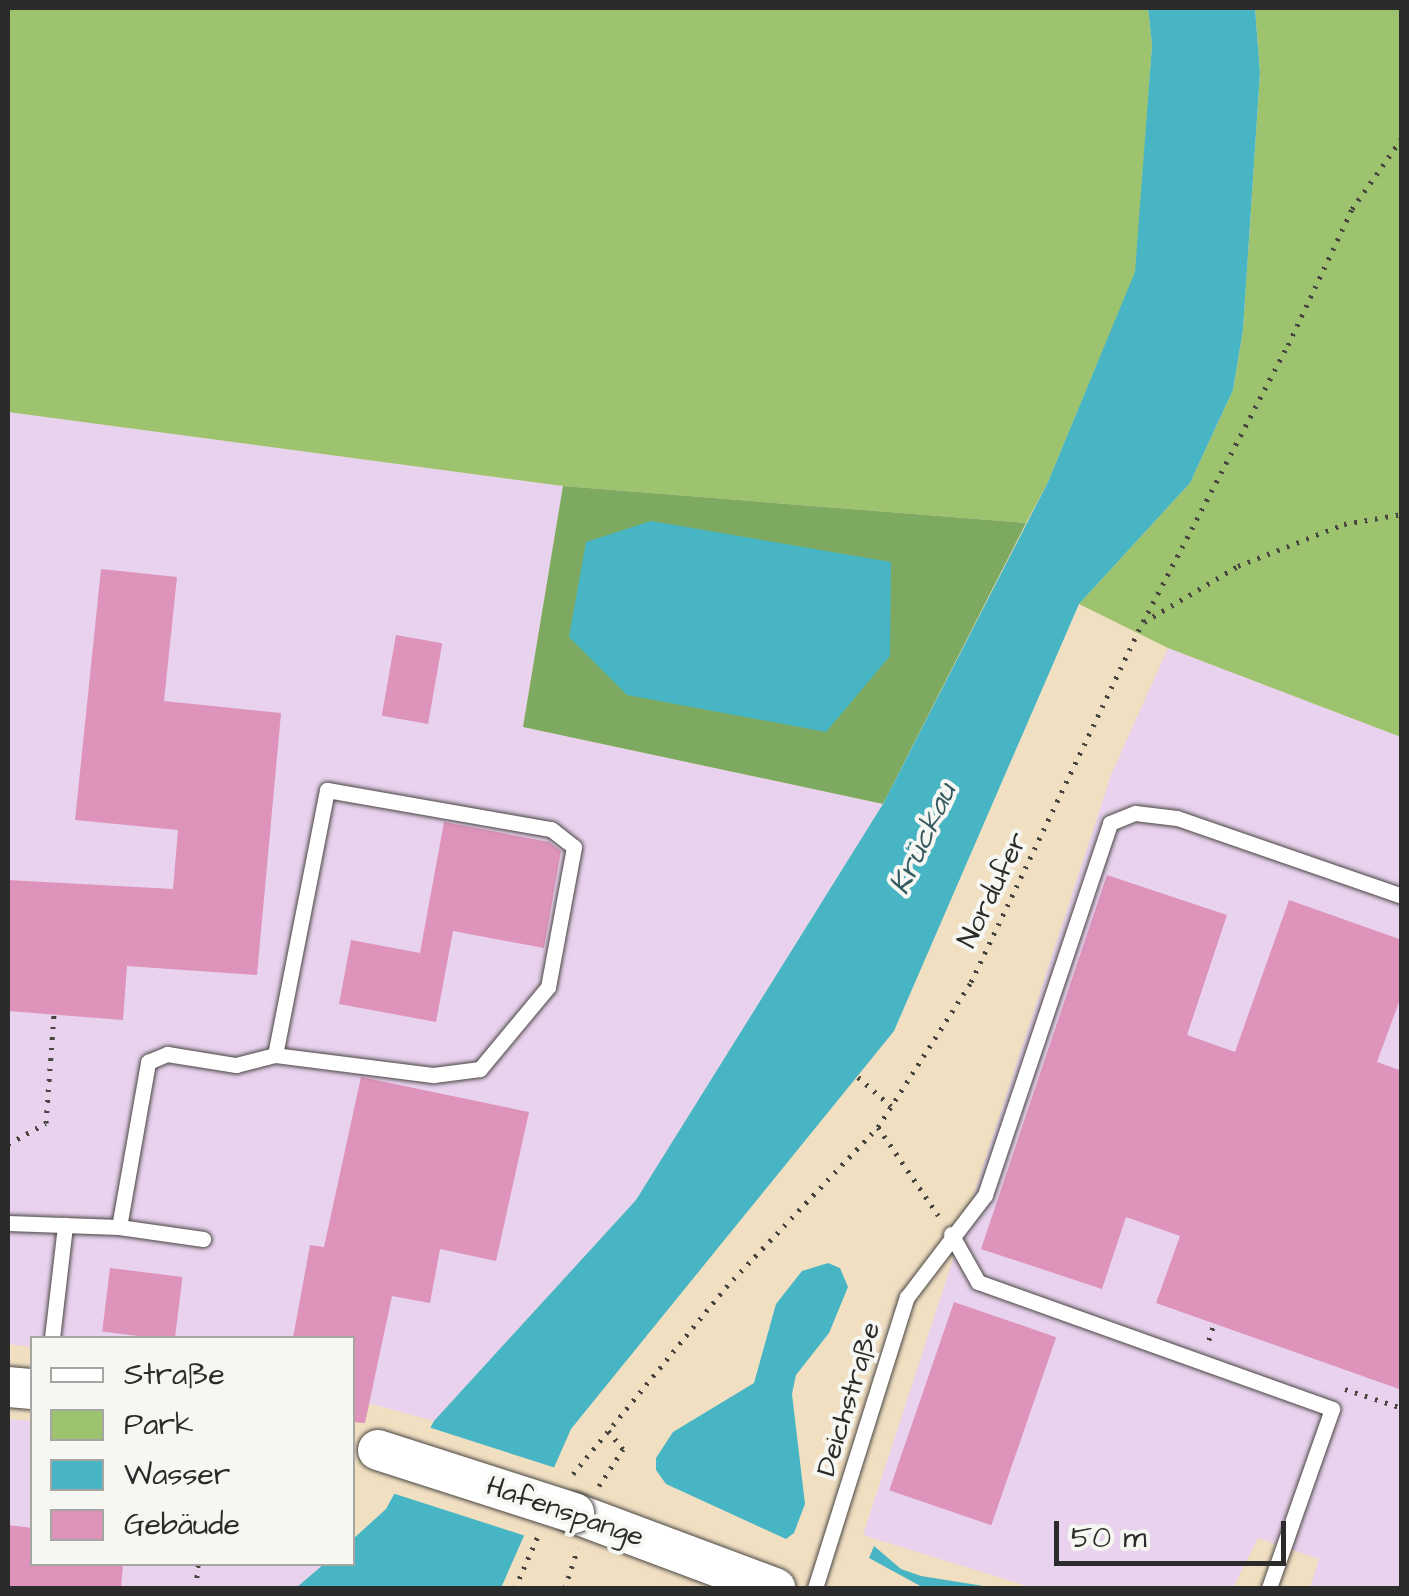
<!DOCTYPE html>
<meta charset="utf-8">
<style>
body{margin:0}
#map{position:relative;width:1409px;height:1596px;overflow:hidden;background:#f1dfc2;font-family:"Architects Daughter",sans-serif}
div>[style]{position:absolute}
.built>*{inset:0;background:#e8d2ee}
.green>*{inset:0;background:#9dc36e}
.forest>*{inset:0;background:#7ea961}
.water>*{inset:0;background:#48b5c4}
.pier>*{inset:0;background:#f1dfc2}
.building>*{inset:0;background:#dd93ba;transform-origin:0 0}
.path>*{height:5px;margin-top:-2.5px;transform-origin:0;background:repeating-linear-gradient(90deg,#494642 0 2.5px,transparent 0 10.5px)}
.roads{filter:drop-shadow(0 0 2px #494642) drop-shadow(0 0 2px #494642)}
.lane>*{height:15px;margin:-7.5px;padding:0 7.5px;transform-origin:7.5px;border-radius:7.5px;background:#fff}
.secondary>*{height:40px;margin:-20px;padding:0 20px;transform-origin:20px;border-radius:20px;background:#fff}
.bridges{filter:drop-shadow(0 0 2px #494642) drop-shadow(0 0 2px #494642)}
.secondary-bridge>*{height:40px;margin:-20px;padding:0 20px;transform-origin:20px;border-radius:20px;background:#fff}
span{translate:-50% -50%;white-space:nowrap;text-align:center;line-height:1.15;-webkit-text-stroke:8px #f6f6f2;paint-order:stroke}
.street-label{font-size:28px;color:#2b2b2b}
.water-label{font-size:30px;color:#355b61;font-style:italic}
.frame{position:absolute;inset:0;border:10px solid #2b2b2b;pointer-events:none}
.legend{position:absolute;left:30px;top:1336px;width:325px;height:230px;box-sizing:border-box;background:#f6f6f2;border:2px solid #a5a5a2;margin:0;padding:12px 18px;list-style:none;font-size:30px;color:#2b2b2b}
.legend li{display:flex;align-items:center;gap:20px;height:50px}
.legend b{width:50px;border:2px solid #a5a5a2}
.scale{position:absolute;left:1054px;top:1521px;width:232px;height:45px;box-sizing:border-box;border:5px solid #2b2b2b;border-top:0;padding-left:12px;font-size:30px;line-height:35px;white-space:nowrap;color:#2b2b2b;-webkit-text-stroke:8px #f6f6f2;paint-order:stroke}
</style>
<div id="map">
<div class="built">
<i style="clip-path:polygon(8px 412px,563px 486px,523px 727px,883px 804px,636px 1200px,434px 1421px,353px 1399px,352px 1338px,32px 1338px,32px 1347px,8px 1344px)"></i>
<i style="clip-path:polygon(1168px 648px,1401px 737px,1401px 1588px,1310px 1588px,1319px 1559px,1258px 1538px,1233px 1588px,1033px 1588px,863px 1535px,1111px 775px)"></i>
<i style="clip-path:polygon(8px 1419px,32px 1421px,32px 1564px,324px 1564px,296px 1588px,8px 1588px)"></i>
</div>
<div class="green">
<i style="clip-path:polygon(8px 8px,1148px 8px,1152px 45px,1136px 271px,1048px 482px,1026px 523px,563px 486px,8px 412px)"></i>
<i style="clip-path:polygon(1255px 8px,1401px 8px,1401px 737px,1168px 648px,1079px 604px,1190px 483px,1233px 390px,1243px 330px,1260px 73px)"></i>
</div>
<div class="forest">
<i style="clip-path:polygon(563px 486px,1026px 523px,883px 804px,523px 727px)"></i>
</div>
<div class="water">
<i style="clip-path:polygon(1148px 8px,1255px 8px,1260px 73px,1243px 330px,1233px 390px,1190px 483px,1079px 604px,894px 1031px,571px 1429px,501px 1588px,296px 1588px,324px 1564px,352px 1564px,353px 1539px,386px 1509px,434px 1421px,636px 1200px,883px 804px,1048px 482px,1135px 272px,1152px 45px)"></i>
<i style="clip-path:polygon(651px 521px,891px 562px,890px 656px,826px 732px,627px 695px,569px 637px,586px 542px)"></i>
<i style="clip-path:polygon(828px 1263px,840px 1268px,848px 1287px,829px 1333px,796px 1375px,792px 1394px,805px 1504px,794px 1533px,786px 1539px,666px 1484px,656px 1470px,656px 1458px,673px 1432px,754px 1383px,776px 1304px,802px 1271px)"></i>
<i style="clip-path:polygon(874px 1546px,901px 1569px,921px 1576px,996px 1588px,924px 1588px,869px 1558px)"></i>
</div>
<div class="pier">
<i style="clip-path:polygon(425px 1426px,559px 1469px,529px 1537px,389px 1492px)"></i>
</div>
<div class="building">
<i style="clip-path:polygon(101px 569px,177px 577px,164px 701px,281px 713px,257px 975px,127px 966px,123px 1020px,8px 1011px,8px 880px,173px 889px,178px 830px,75px 820px)"></i>
<i style="left:396px;top:635px;width:47px;height:82px;rotate:10deg"></i>
<i style="clip-path:polygon(444px 822px,549px 842px,561px 851px,544px 948px,453px 931px,436px 1022px,339px 1004px,351px 940px,420px 953px)"></i>
<i style="clip-path:polygon(1107px 875px,1227px 915px,1187px 1035px,1235px 1052px,1289px 900px,1402px 940px,1402px 994px,1377px 1062px,1402px 1071px,1402px 1390px,1156px 1303px,1180px 1236px,1126px 1217px,1102px 1289px,981px 1249px)"></i>
<i style="clip-path:polygon(361px 1077px,529px 1112px,496px 1261px,440px 1249px,430px 1303px,392px 1296px,365px 1423px,352px 1422px,352px 1338px,293px 1338px,310px 1245px,324px 1247px)"></i>
<i style="left:110px;top:1268px;width:73px;height:64px;rotate:7deg"></i>
<i style="left:954px;top:1302px;width:108px;height:199px;rotate:19deg"></i>
<i style="clip-path:polygon(8px 1525px,32px 1528px,32px 1564px,123px 1564px,121px 1588px,8px 1588px)"></i>
</div>
<div class="path">
<i style="left:1144px;top:622px;width:109px;rotate:-30.8deg"></i>
<i style="left:1238px;top:566px;width:114px;rotate:-21.6deg"></i>
<i style="left:1344px;top:524px;width:59px;rotate:-9.8deg"></i>
<i style="left:858px;top:1077px;width:44px;rotate:41.3deg"></i>
<i style="left:878px;top:1127px;width:107px;rotate:55.7deg"></i>
<i style="left:8px;top:1144px;width:43px;rotate:-28.9deg"></i>
<i style="left:46px;top:1123px;width:109px;rotate:-85.8deg"></i>
<i style="left:1209px;top:1340px;width:17px;rotate:-73deg"></i>
<i style="left:1345px;top:1389px;width:60px;rotate:18.4deg"></i>
<i style="left:573px;top:1474px;width:242px;rotate:-50.7deg"></i>
<i style="left:726px;top:1287px;width:221px;rotate:-46.5deg"></i>
<i style="left:878px;top:1127px;width:172px;rotate:-57.3deg"></i>
<i style="left:971px;top:982px;width:399px;rotate:-64.5deg"></i>
<i style="left:1143px;top:622px;width:313px;rotate:-62.4deg"></i>
<i style="left:1288px;top:345px;width:150px;rotate:-64.8deg"></i>
<i style="left:1352px;top:209px;width:87px;rotate:-54.8deg"></i>
<i style="left:599px;top:1486px;width:44px;rotate:-57deg"></i>
<i style="left:623px;top:1449px;width:26px;rotate:-129deg"></i>
<i style="left:196px;top:1588px;width:24px;rotate:-85deg"></i>
<i style="left:515px;top:1588px;width:57px;rotate:-66.1deg"></i>
<i style="left:565px;top:1588px;width:42px;rotate:-72deg"></i>
</div>
<div class="roads">
<div class="lane">
<i style="left:8px;top:1223px;width:111px;rotate:2.1deg"></i>
<i style="left:119px;top:1227px;width:85px;rotate:8.1deg"></i>
<i style="left:119px;top:1227px;width:168px;rotate:-80deg"></i>
<i style="left:148px;top:1062px;width:21px;rotate:-23deg"></i>
<i style="left:167px;top:1054px;width:70px;rotate:9.1deg"></i>
<i style="left:236px;top:1065px;width:40px;rotate:-14.4deg"></i>
<i style="left:275px;top:1055px;width:270px;rotate:-78.9deg"></i>
<i style="left:327px;top:790px;width:227px;rotate:9.9deg"></i>
<i style="left:551px;top:829px;width:29px;rotate:38deg"></i>
<i style="left:574px;top:847px;width:142px;rotate:100.5deg"></i>
<i style="left:548px;top:987px;width:107px;rotate:129.7deg"></i>
<i style="left:480px;top:1069px;width:47px;rotate:172.7deg"></i>
<i style="left:433px;top:1075px;width:159px;rotate:-172.8deg"></i>
<i style="left:951px;top:1234px;width:55px;rotate:60.6deg"></i>
<i style="left:978px;top:1282px;width:376px;rotate:19.7deg"></i>
<i style="left:1332px;top:1409px;width:190px;rotate:109.4deg"></i>
<i style="left:52px;top:1338px;width:114px;rotate:-83.4deg"></i>
<i style="left:815px;top:1588px;width:305px;rotate:-72.5deg"></i>
<i style="left:907px;top:1297px;width:128px;rotate:-52.6deg"></i>
<i style="left:985px;top:1195px;width:392px;rotate:-71.4deg"></i>
<i style="left:1110px;top:823px;width:27px;rotate:-22deg"></i>
<i style="left:1135px;top:813px;width:42px;rotate:6.8deg"></i>
<i style="left:1177px;top:818px;width:238px;rotate:19.1deg"></i>
</div>
<div class="secondary">
<i style="left:8px;top:1387px;width:24px;rotate:5deg"></i>
<i style="left:574px;top:1513px;width:215px;rotate:20.5deg"></i>
</div>
</div>
<div class="bridges">
<div class="secondary-bridge">
<i style="left:378px;top:1450px;width:206px;rotate:17.8deg"></i>
</div>
</div>
<div class="street-label">
<span style="left:993px;top:890px;rotate:-64deg">Nordufer</span>
<span style="left:849px;top:1399px;rotate:-73deg">Deichstraße</span>
<span style="left:565px;top:1512px;rotate:19deg">Hafenspange</span>
</div>
<div class="water-label">
<span style="left:923px;top:839px;rotate:-65deg">Krückau</span>
</div>
<div class="frame"></div>
<ul class="legend">
<li><b style="height:12px;background:#fff"></b>Straße</li>
<li><b style="height:28px;background:#9dc36e"></b>Park</li>
<li><b style="height:28px;background:#48b5c4"></b>Wasser</li>
<li><b style="height:28px;background:#dd93ba"></b>Gebäude</li>
</ul>
<div class="scale">50 m</div>
</div>
